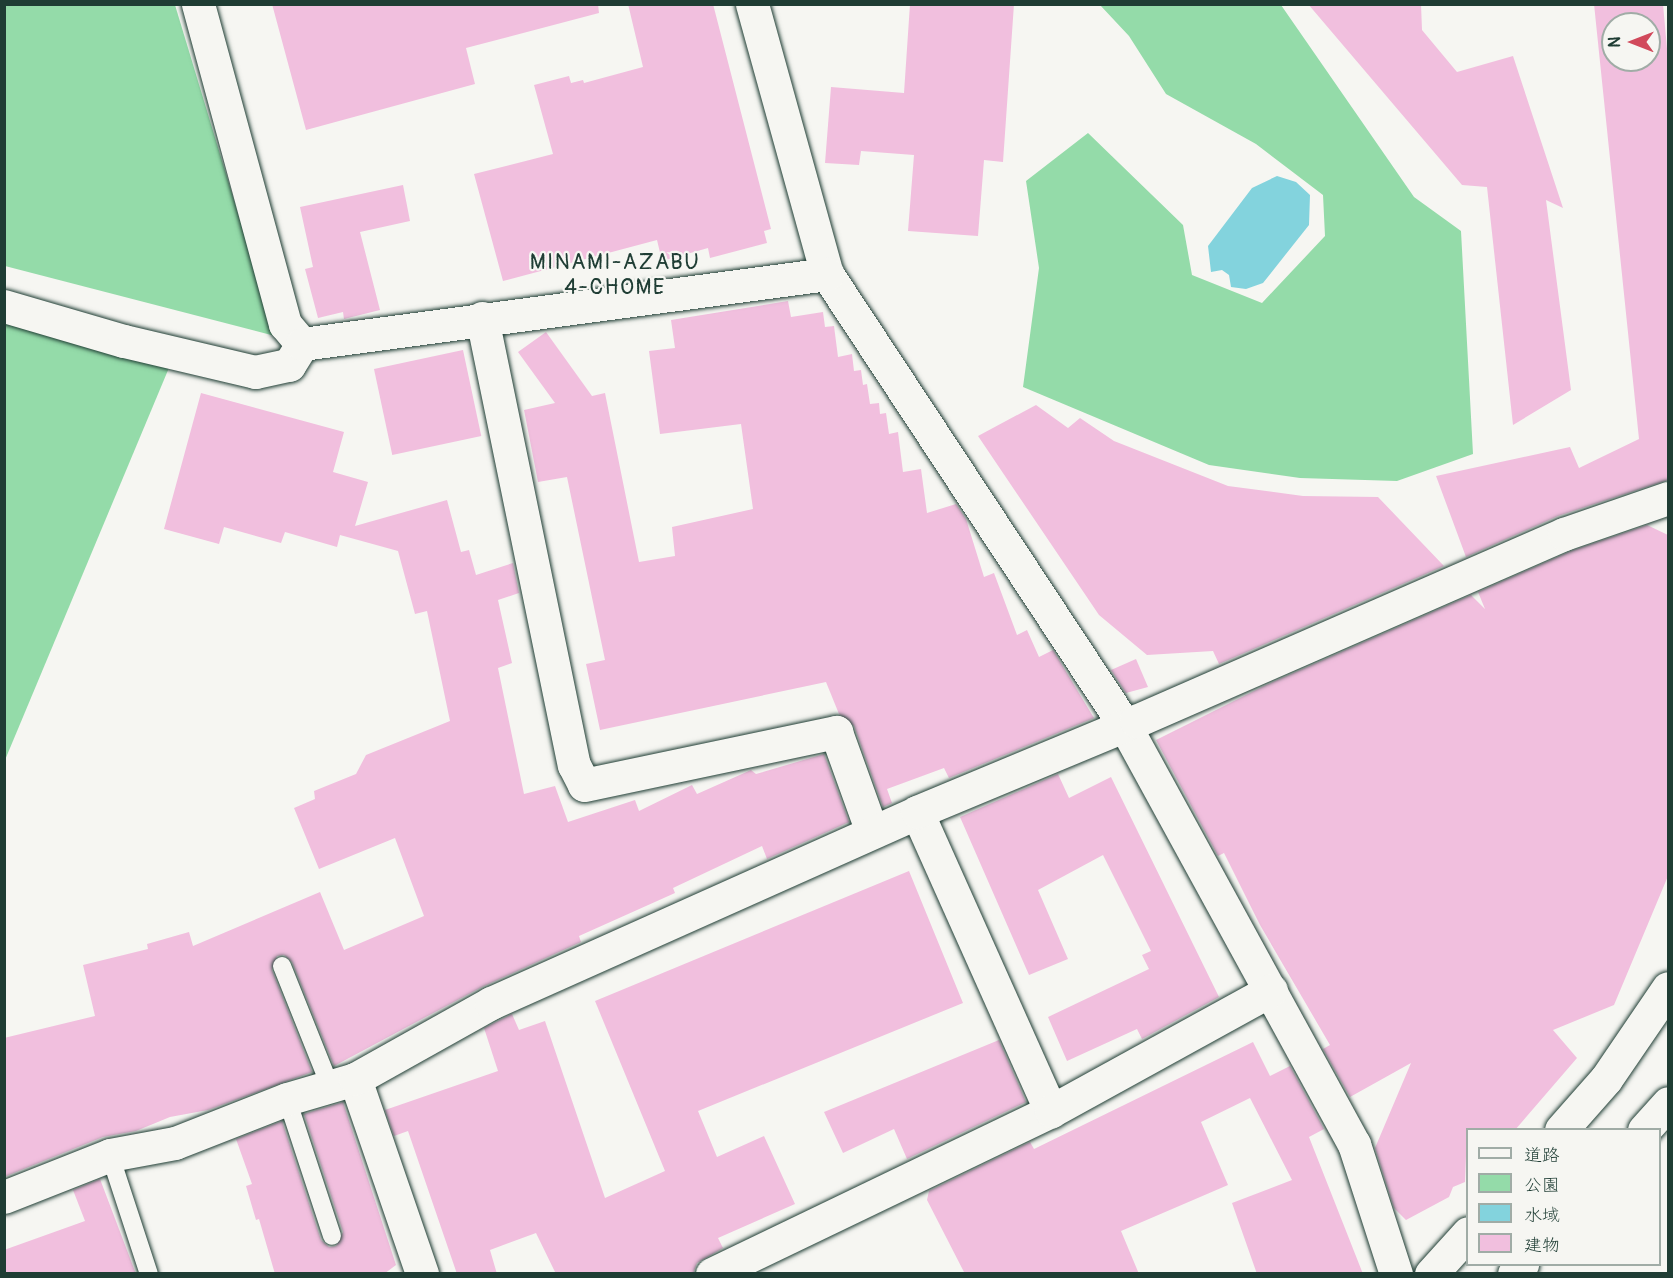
<!DOCTYPE html>
<meta charset="utf-8">
<style>
body{margin:0}
#map{position:relative;width:1673px;height:1278px;overflow:hidden;background:#f6f6f2;font-family:Pangolin,"Klee One",sans-serif}
div>[style]{position:absolute}
.green>*{inset:0;background:#94dba9}
.water>*{inset:0;background:#83d3dd}
.building>*{inset:0;background:#f1bfde;transform-origin:0 0}
.roads{filter:drop-shadow(0 0 2px #1f3d34) drop-shadow(0 0 2px #1f3d34)}
.service>*{height:18px;margin:-9px;padding:0 9px;transform-origin:9px;border-radius:9px;background:#f6f6f2}
.minor>*{height:33px;margin:-16.5px;padding:0 16.5px;transform-origin:16.5px;border-radius:16.5px;background:#f6f6f2}
.secondary>*{height:33px;margin:-16.5px;padding:0 16.5px;transform-origin:16.5px;border-radius:16.5px;background:#f6f6f2}
span{translate:-50% -50%;white-space:nowrap;text-align:center;line-height:1.15;-webkit-text-stroke:4.5px #f6f6f2;paint-order:stroke}
.neighbourhood-label{font-size:22px;color:#1f3d34;letter-spacing:1.5px}
.frame{position:absolute;inset:0;border:6px solid #1f3d34;pointer-events:none}
.legend{position:absolute;left:1466px;top:1128px;width:195px;height:138px;box-sizing:border-box;background:#f6f6f2;border:2px solid #a0aca6;margin:0;padding:8px 10px;list-style:none;font-size:18px;color:#1f3d34}
.legend li{display:flex;align-items:center;gap:12px;height:30px}
.legend b{width:30px;border:2px solid #a0aca6}
.north{position:absolute;left:1601px;top:12px;width:60px;height:60px;box-sizing:border-box;background:#f6f6f2;border:2px solid #a0aca6;border-radius:50%;rotate:270deg;font-size:16px;font-weight:700;line-height:24px;text-align:center;color:#1f3d34}
.north::after{content:'';display:block;margin:auto;width:21px;height:27px;background:#d1495b;clip-path:polygon(50% 0,100% 100%,50% 72%,0 100%)}
</style>
<div id="map">
<div class="green">
<i style="clip-path:polygon(4px 5px,175px 5px,275px 336px,5px 266px)"></i>
<i style="clip-path:polygon(1100px 5px,1281px 5px,1414px 197px,1461px 231px,1473px 454px,1397px 481px,1300px 478px,1209px 465px,1023px 387px,1039px 268px,1026px 181px,1088px 133px,1183px 225px,1192px 275px,1262px 303px,1325px 236px,1323px 195px,1256px 144px,1166px 94px,1129px 36px)"></i>
<i style="clip-path:polygon(5px 311px,171px 363px,5px 760px)"></i>
</div>
<div class="water">
<i style="clip-path:polygon(1277px 176px,1296px 182px,1310px 195px,1309px 225px,1263px 283px,1246px 289px,1231px 287px,1229px 275px,1222px 270px,1211px 272px,1208px 246px,1252px 188px)"></i>
</div>
<div class="building">
<i style="clip-path:polygon(272px 4px,598px 4px,599px 13px,466px 48px,475px 84px,306px 130px)"></i>
<i style="clip-path:polygon(628px 4px,713px 4px,771px 229px,764px 231px,767px 243px,710px 258px,708px 248px,662px 261px,657px 240px,503px 281px,474px 174px,553px 154px,534px 85px,569px 76px,571px 83px,583px 80px,584px 83px,643px 67px)"></i>
<i style="clip-path:polygon(910px 4px,1014px 4px,1003px 162px,984px 160px,978px 236px,908px 231px,914px 155px,861px 151px,859px 165px,825px 163px,831px 87px,904px 93px)"></i>
<i style="clip-path:polygon(1308px 4px,1421px 4px,1422px 30px,1457px 72px,1513px 56px,1563px 208px,1546px 200px,1571px 390px,1513px 425px,1487px 187px,1462px 185px)"></i>
<i style="clip-path:polygon(evenodd,1594px 4px,1663px 4px,1668px 60px,1668px 480px,1558px 516px,1466px 557px,1436px 476px,1570px 447px,1579px 468px,1639px 439px,1594px 4px,1613px 24px,1649px 24px,1649px 60px,1613px 60px,1613px 24px)"></i>
<i style="clip-path:polygon(403px 185px,410px 221px,360px 232px,380px 310px,344px 319px,343px 312px,318px 318px,305px 269px,313px 267px,300px 207px)"></i>
<i style="clip-path:polygon(788px 301px,791px 317px,823px 312px,825px 327px,834px 326px,838px 357px,852px 354px,854px 371px,861px 370px,863px 385px,867px 384px,870px 404px,879px 403px,880px 414px,886px 413px,889px 434px,898px 432px,903px 472px,921px 469px,927px 513px,956px 504px,966px 519px,984px 577px,994px 573px,1017px 635px,1027px 630px,1039px 657px,1053px 650px,1094px 718px,949px 778px,944px 768px,887px 789px,892px 803px,883px 807px,854px 726px,839px 714px,826px 682px,600px 730px,586px 664px,605px 660px,567px 477px,538px 482px,524px 410px,555px 403px,518px 352px,546px 332px,592px 396px,605px 393px,639px 562px,675px 556px,672px 527px,753px 509px,741px 424px,660px 434px,649px 351px,675px 348px,671px 320px)"></i>
<i style="left:463px;top:350px;width:88px;height:91px;rotate:78deg"></i>
<i style="clip-path:polygon(201px 393px,344px 432px,333px 472px,368px 482px,355px 526px,447px 500px,461px 552px,469px 550px,476px 575px,513px 563px,519px 593px,498px 600px,512px 663px,498px 668px,524px 794px,555px 786px,568px 822px,635px 800px,639px 811px,692px 785px,697px 794px,751px 770px,756px 774px,824px 754px,849px 822px,767px 859px,762px 846px,673px 888px,675px 893px,579px 936px,581px 942px,482px 987px,334px 1066px,292px 962px,284px 955px,277px 956px,272px 970px,312px 1072px,208px 1110px,170px 1117px,136px 1131px,103px 1137px,4px 1177px,4px 1038px,95px 1016px,83px 965px,148px 949px,147px 944px,189px 932px,193px 946px,320px 892px,344px 950px,424px 916px,395px 838px,319px 869px,294px 808px,315px 799px,314px 791px,356px 774px,366px 755px,450px 721px,427px 611px,415px 614px,398px 551px,340px 535px,337px 547px,285px 532px,281px 543px,224px 527px,219px 544px,164px 529px)"></i>
<i style="clip-path:polygon(1036px 405px,1068px 428px,1080px 418px,1114px 441px,1228px 486px,1303px 496px,1378px 497px,1444px 566px,1219px 664px,1213px 651px,1147px 655px,1099px 615px,978px 436px)"></i>
<i style="clip-path:polygon(1647px 525px,1668px 535px,1668px 876px,1614px 1005px,1553px 1030px,1577px 1058px,1515px 1130px,1467px 1130px,1465px 1182px,1453px 1187px,1449px 1197px,1406px 1220px,1394px 1208px,1375px 1148px,1411px 1063px,1350px 1097px,1323px 1049px,1330px 1045px,1260px 925px,1224px 853px,1218px 856px,1156px 740px,1264px 686px,1471px 595px,1485px 609px,1478px 592px,1571px 551px)"></i>
<i style="clip-path:polygon(1136px 659px,1148px 687px,1126px 693px,1111px 670px)"></i>
<i style="clip-path:polygon(1058px 774px,1069px 798px,1111px 777px,1219px 997px,1142px 1039px,1137px 1029px,1067px 1061px,1048px 1017px,1149px 969px,1142px 955px,1151px 951px,1103px 855px,1038px 890px,1068px 959px,1029px 975px,960px 817px)"></i>
<i style="clip-path:polygon(909px 871px,963px 1003px,698px 1111px,717px 1157px,764px 1136px,795px 1204px,718px 1238px,723px 1248px,697px 1263px,693px 1274px,556px 1274px,536px 1233px,490px 1250px,497px 1274px,457px 1274px,408px 1131px,394px 1136px,385px 1110px,498px 1071px,484px 1028px,512px 1014px,519px 1030px,545px 1021px,605px 1198px,665px 1171px,595px 1001px)"></i>
<i style="clip-path:polygon(999px 1040px,1026px 1102px,907px 1159px,894px 1129px,843px 1153px,824px 1112px)"></i>
<i style="clip-path:polygon(1253px 1042px,1270px 1076px,1290px 1066px,1324px 1129px,1309px 1137px,1363px 1274px,1257px 1274px,1232px 1203px,1292px 1180px,1250px 1098px,1201px 1122px,1228px 1185px,1121px 1231px,1139px 1274px,965px 1274px,927px 1200px,929px 1191px,1030px 1142px,1034px 1149px)"></i>
<i style="clip-path:polygon(343px 1102px,396px 1265px,384px 1274px,275px 1274px,259px 1219px,256px 1220px,246px 1186px,252px 1184px,236px 1139px,282px 1121px,321px 1240px,329px 1247px,336px 1246px,343px 1232px,304px 1114px)"></i>
<i style="clip-path:polygon(100px 1179px,136px 1274px,4px 1274px,4px 1250px,85px 1221px,73px 1190px)"></i>
</div>
<div class="roads">
<div class="service">
<i style="left:282px;top:966px;width:129px;rotate:68.2deg"></i>
<i style="left:287px;top:1099px;width:144px;rotate:71.8deg"></i>
<i style="left:110px;top:1155px;width:125px;rotate:71.9deg"></i>
</div>
<div class="minor">
<i style="left:198px;top:4px;width:332px;rotate:74.8deg"></i>
<i style="left:285px;top:324px;width:26px;rotate:50deg"></i>
<i style="left:752px;top:4px;width:280px;rotate:74.5deg"></i>
<i style="left:827px;top:274px;width:541px;rotate:56.6deg"></i>
<i style="left:1125px;top:726px;width:477px;rotate:61.3deg"></i>
<i style="left:1354px;top:1144px;width:137px;rotate:72.1deg"></i>
<i style="left:4px;top:306px;width:125px;rotate:16.3deg"></i>
<i style="left:124px;top:341px;width:135px;rotate:13.3deg"></i>
<i style="left:255px;top:372px;width:35px;rotate:-12deg"></i>
<i style="left:289px;top:365px;width:25px;rotate:-58deg"></i>
<i style="left:482px;top:318px;width:456px;rotate:78.4deg"></i>
<i style="left:574px;top:765px;width:22px;rotate:63deg"></i>
<i style="left:584px;top:785px;width:258px;rotate:-11.9deg"></i>
<i style="left:836px;top:732px;width:106px;rotate:70.2deg"></i>
<i style="left:302px;top:344px;width:530px;rotate:-7.59deg"></i>
<i style="left:917px;top:812px;width:328px;rotate:65.9deg"></i>
<i style="left:355px;top:1079px;width:206px;rotate:71deg"></i>
<i style="left:4px;top:1197px;width:114px;rotate:-21.6deg"></i>
<i style="left:110px;top:1155px;width:66px;rotate:-10.5deg"></i>
<i style="left:175px;top:1143px;width:120px;rotate:-21.4deg"></i>
<i style="left:287px;top:1099px;width:71px;rotate:-16.4deg"></i>
<i style="left:355px;top:1079px;width:156px;rotate:-29.2deg"></i>
<i style="left:491px;top:1003px;width:467px;rotate:-24.1deg"></i>
<i style="left:917px;top:812px;width:237px;rotate:-22.6deg"></i>
<i style="left:1136px;top:721px;width:467px;rotate:-23.6deg"></i>
<i style="left:1564px;top:534px;width:110px;rotate:-19.1deg"></i>
<i style="left:712px;top:1274px;width:376px;rotate:-25.7deg"></i>
<i style="left:1051px;top:1111px;width:251px;rotate:-28.8deg"></i>
</div>
<div class="secondary">
<i style="left:1561px;top:1130px;width:68px;rotate:-48.6deg"></i>
<i style="left:1606px;top:1079px;width:110px;rotate:-55.7deg"></i>
<i style="left:1644px;top:1130px;width:36px;rotate:-48deg"></i>
<i style="left:1431px;top:1274px;width:55px;rotate:-47.9deg"></i>
<i style="left:1514px;top:1274px;width:13px;rotate:-51deg"></i>
</div>
</div>
<div class="neighbourhood-label">
<span style="left:615px;top:275px">MINAMI-AZABU<br>4-CHOME</span>
</div>
<div class="frame"></div>
<ul class="legend">
<li><b style="height:8px;background:#f6f6f2"></b>道路</li>
<li><b style="height:16px;background:#94dba9"></b>公園</li>
<li><b style="height:16px;background:#83d3dd"></b>水域</li>
<li><b style="height:16px;background:#f1bfde"></b>建物</li>
</ul>
<div class="north">N</div>
</div>
